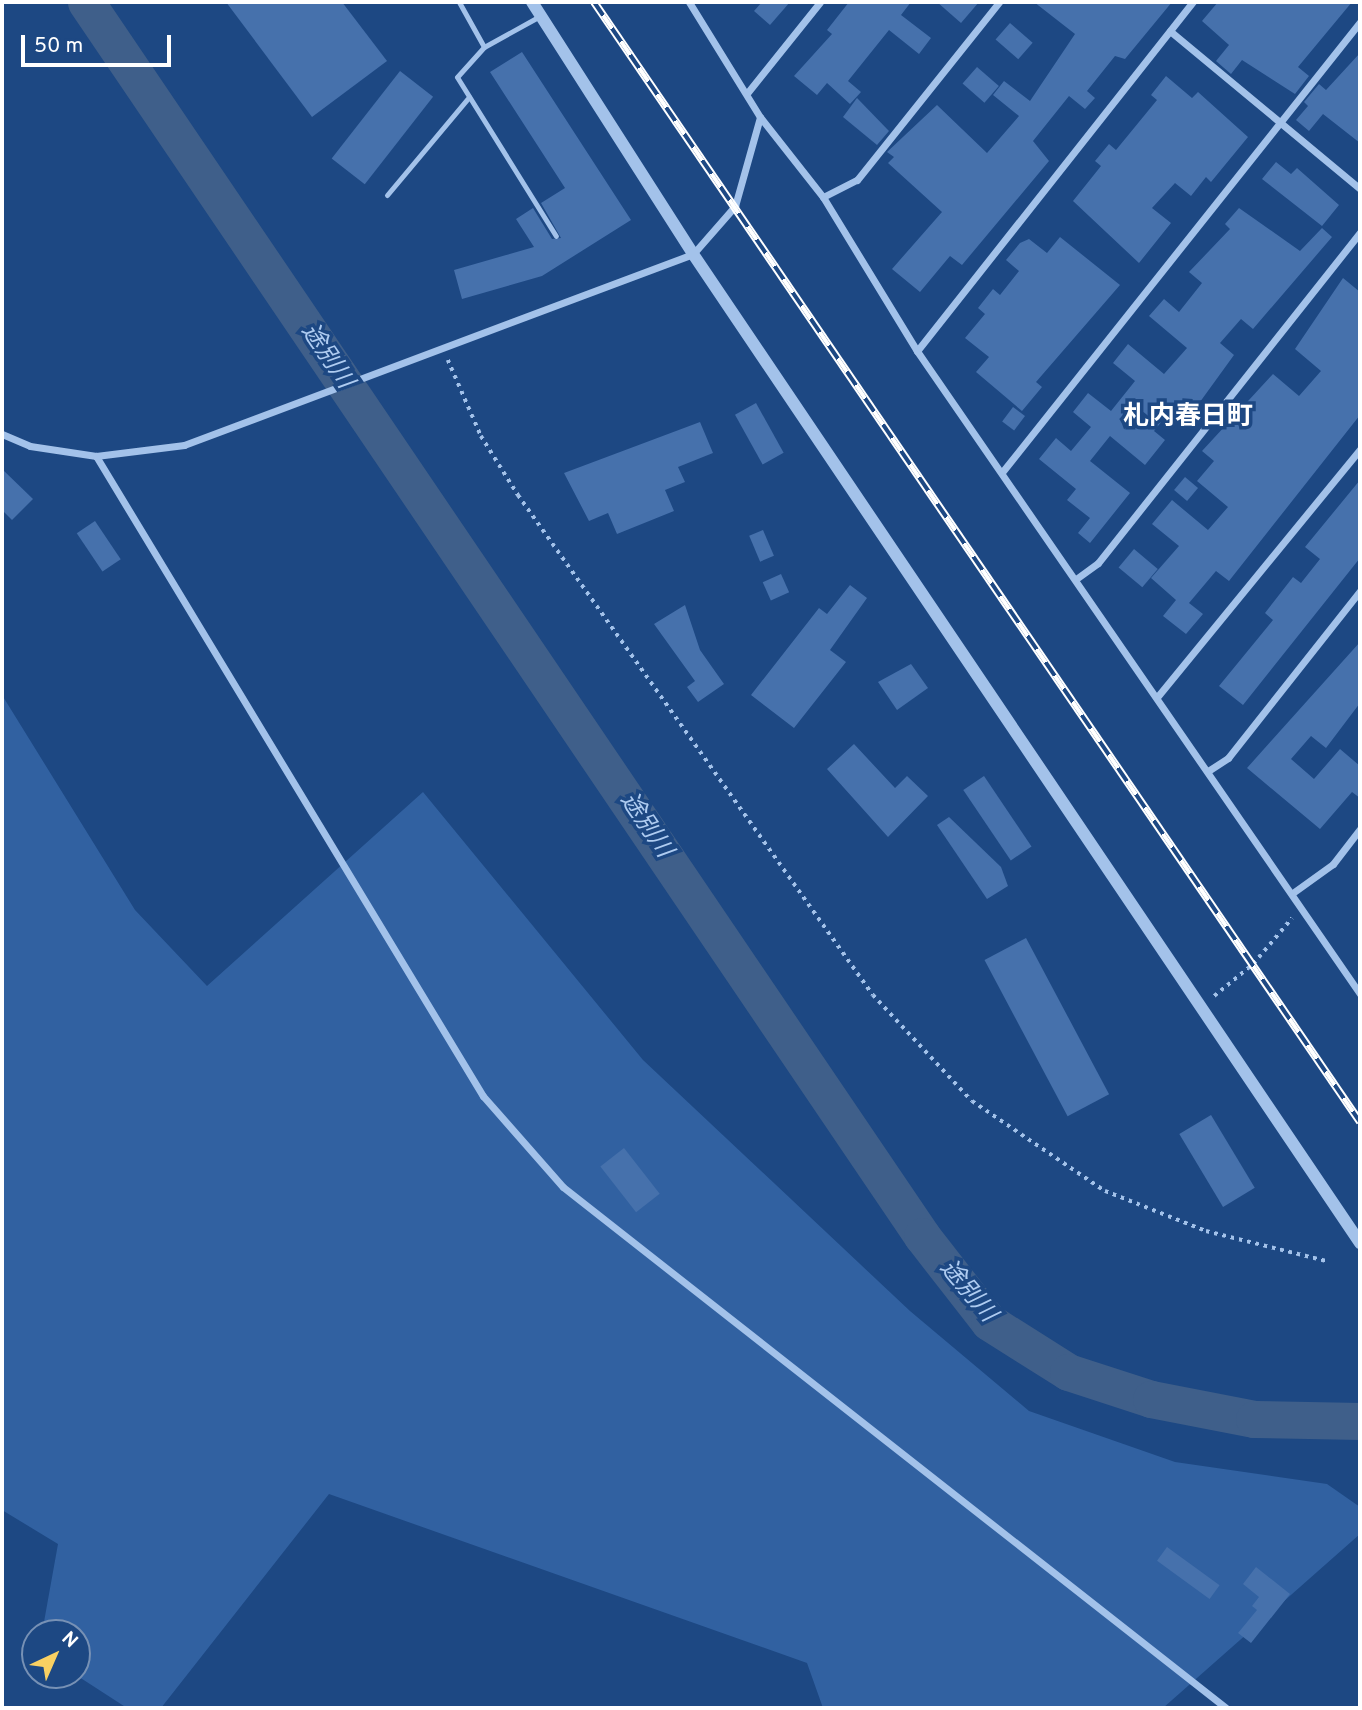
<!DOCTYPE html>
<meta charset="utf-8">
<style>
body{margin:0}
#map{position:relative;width:1362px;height:1710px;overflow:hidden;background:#1d4883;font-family:Overpass,"Noto Sans JP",sans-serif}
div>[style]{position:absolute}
.green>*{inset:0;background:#3161a1}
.river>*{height:37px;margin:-18.5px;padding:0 18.5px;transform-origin:18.5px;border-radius:18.5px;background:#3f5f8a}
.building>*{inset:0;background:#4671ac;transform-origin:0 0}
.path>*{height:3.5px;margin-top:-1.75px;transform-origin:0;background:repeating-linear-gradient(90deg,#a3c2ea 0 3.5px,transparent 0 8.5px)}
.service>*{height:5px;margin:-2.5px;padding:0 2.5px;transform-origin:2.5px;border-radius:2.5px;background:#a3c2ea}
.minor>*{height:7px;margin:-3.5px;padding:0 3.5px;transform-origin:3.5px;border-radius:3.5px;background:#a3c2ea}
.tertiary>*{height:12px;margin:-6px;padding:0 6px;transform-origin:6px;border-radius:6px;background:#a3c2ea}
.rail>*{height:8px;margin-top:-4px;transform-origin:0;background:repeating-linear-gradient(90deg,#1d4883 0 16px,#fff 0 32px);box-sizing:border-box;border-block:2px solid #fff}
span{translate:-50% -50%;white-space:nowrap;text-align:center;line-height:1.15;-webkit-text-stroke:7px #1d4883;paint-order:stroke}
.water-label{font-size:24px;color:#afccf1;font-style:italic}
.quarter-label{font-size:26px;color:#fff;font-weight:700}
.frame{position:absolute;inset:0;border:4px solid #fff;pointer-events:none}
.north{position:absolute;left:21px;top:1619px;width:70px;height:70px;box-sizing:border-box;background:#1d4883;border:2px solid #7791b5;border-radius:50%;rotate:44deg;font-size:19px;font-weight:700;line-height:28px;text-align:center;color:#fff}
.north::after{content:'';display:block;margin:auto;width:24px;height:32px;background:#f9d062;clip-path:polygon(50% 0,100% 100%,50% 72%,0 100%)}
.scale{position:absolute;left:21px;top:35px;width:150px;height:32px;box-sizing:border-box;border:4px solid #fff;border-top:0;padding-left:9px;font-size:21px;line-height:24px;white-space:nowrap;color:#fff;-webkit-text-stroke:5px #1d4883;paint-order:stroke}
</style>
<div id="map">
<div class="green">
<i style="clip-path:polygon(2px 695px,135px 910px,207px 986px,423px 792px,643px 1060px,910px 1311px,1029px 1411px,1175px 1462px,1327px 1484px,1360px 1507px,1360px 1534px,1163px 1708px,823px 1708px,807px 1663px,329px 1494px,161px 1708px,127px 1708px,76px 1675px,77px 1633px,42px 1633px,58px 1544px,2px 1510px)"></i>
</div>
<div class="river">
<i style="left:86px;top:2px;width:1491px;rotate:55.88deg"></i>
<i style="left:922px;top:1236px;width:109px;rotate:52.1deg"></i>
<i style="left:989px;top:1322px;width:93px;rotate:32.3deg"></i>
<i style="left:1068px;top:1372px;width:87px;rotate:18deg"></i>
<i style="left:1151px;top:1399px;width:105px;rotate:11deg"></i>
<i style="left:1254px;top:1419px;width:106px;rotate:1.1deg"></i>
</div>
<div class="building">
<i style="clip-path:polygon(226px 2px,342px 2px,387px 61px,312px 117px)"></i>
<i style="clip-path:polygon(762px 2px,790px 2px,770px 25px,754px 11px)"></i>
<i style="clip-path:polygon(849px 2px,911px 2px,901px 15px,931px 38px,919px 54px,889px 30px,848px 81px,861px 92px,850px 104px,827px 83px,817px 95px,794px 76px,832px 34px,827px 30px)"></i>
<i style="clip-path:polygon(937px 2px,979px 2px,961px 23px)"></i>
<i style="clip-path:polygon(1034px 2px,1172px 2px,1125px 59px,1115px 56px,1087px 91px,1095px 98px,1085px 109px,1069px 96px,1033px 141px,1049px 161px,962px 265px,950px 256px,920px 292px,892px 269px,942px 212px,888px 163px,894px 157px,887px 152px,937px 105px,987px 153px,1019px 116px,993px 95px,1004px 81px,1030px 101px,1075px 34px)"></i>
<i style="clip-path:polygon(1218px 2px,1352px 2px,1298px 67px,1309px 76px,1295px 94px,1242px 60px,1231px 74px,1216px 61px,1229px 45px,1202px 21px)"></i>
<i style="left:1010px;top:23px;width:30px;height:22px;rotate:41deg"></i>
<i style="clip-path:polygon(522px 52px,631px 220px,542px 276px,462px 299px,454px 270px,534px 247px,516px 219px,533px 208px,552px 239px,561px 238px,541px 203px,565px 188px,490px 72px)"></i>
<i style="clip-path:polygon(1360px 53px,1360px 143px,1323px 114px,1309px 131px,1296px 120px,1308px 106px,1304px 102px,1319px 84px,1326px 90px)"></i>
<i style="left:977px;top:67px;width:29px;height:22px;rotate:41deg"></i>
<i style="left:400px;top:71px;width:42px;height:111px;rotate:38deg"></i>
<i style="clip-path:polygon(1166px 76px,1192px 98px,1198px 92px,1248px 137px,1211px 182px,1206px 177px,1191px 196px,1175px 183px,1152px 208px,1171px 223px,1139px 263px,1073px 201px,1101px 166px,1095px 161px,1109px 144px,1116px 150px,1157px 100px,1151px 95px)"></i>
<i style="clip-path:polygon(857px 98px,889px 131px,877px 145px,843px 117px)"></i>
<i style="clip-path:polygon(1276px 162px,1291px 174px,1297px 168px,1339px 205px,1322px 226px,1262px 179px)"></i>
<i style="clip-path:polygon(1239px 208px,1300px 251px,1322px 228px,1332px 237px,1253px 329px,1241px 319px,1220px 343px,1234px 355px,1192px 413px,1174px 406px,1154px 431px,1165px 440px,1145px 465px,1110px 436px,1090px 461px,1130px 493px,1090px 543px,1078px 533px,1090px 518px,1067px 500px,1076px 489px,1039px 459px,1056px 438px,1071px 451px,1091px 427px,1073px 412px,1088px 393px,1111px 411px,1135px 381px,1113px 363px,1128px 344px,1164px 374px,1187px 348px,1149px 316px,1164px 299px,1179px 312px,1202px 283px,1189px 272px,1230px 229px,1225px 224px)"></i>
<i style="clip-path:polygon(1060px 237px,1120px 285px,1036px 382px,1042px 387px,1022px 411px,976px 372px,989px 357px,965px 338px,985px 314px,978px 308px,993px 289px,1000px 295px,1019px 271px,1006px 260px,1020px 243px,1029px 239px,1047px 253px)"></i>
<i style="clip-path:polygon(1343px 278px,1360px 292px,1360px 415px,1229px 581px,1216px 571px,1189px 603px,1203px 614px,1186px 634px,1163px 616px,1176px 600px,1151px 578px,1179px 546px,1152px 524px,1172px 500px,1208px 530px,1228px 507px,1197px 481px,1214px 461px,1202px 451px,1273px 374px,1299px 396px,1321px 371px,1295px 349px)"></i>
<i style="left:756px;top:403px;width:57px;height:24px;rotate:61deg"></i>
<i style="left:1013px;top:407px;width:15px;height:18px;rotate:37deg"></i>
<i style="clip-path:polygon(700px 422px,713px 453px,678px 467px,685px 482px,665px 490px,674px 511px,617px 534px,608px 513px,589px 521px,564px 473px)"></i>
<i style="clip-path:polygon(2px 469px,33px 499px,12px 520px,2px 510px)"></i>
<i style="left:1185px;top:477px;width:17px;height:17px;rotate:40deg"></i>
<i style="clip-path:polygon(1360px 480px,1360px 558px,1243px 705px,1219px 686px,1273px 620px,1265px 613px,1293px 577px,1301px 583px,1320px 559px,1305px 547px)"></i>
<i style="left:95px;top:521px;width:46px;height:22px;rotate:56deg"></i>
<i style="left:763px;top:530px;width:28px;height:15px;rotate:67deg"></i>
<i style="left:1134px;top:549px;width:31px;height:24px;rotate:40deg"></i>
<i style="left:781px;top:574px;width:20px;height:20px;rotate:66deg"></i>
<i style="clip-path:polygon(850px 585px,867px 598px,830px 650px,846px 662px,794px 728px,751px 695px,819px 608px,827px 614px)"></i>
<i style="clip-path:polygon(685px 605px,700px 650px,724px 684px,698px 702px,687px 687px,695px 681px,654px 624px)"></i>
<i style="clip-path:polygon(1360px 642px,1360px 703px,1326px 748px,1311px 736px,1291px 759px,1314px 779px,1340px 749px,1360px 766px,1360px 798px,1352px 792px,1320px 829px,1247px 768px)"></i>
<i style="clip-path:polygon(911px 664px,928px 688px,897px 710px,878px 682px)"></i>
<i style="clip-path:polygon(854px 744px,895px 788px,907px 776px,928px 796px,888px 837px,827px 769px)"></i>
<i style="left:984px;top:776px;width:85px;height:25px;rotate:56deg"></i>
<i style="clip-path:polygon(949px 817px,1001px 867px,1008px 886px,987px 899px,937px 825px)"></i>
<i style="left:1026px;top:938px;width:177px;height:47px;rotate:62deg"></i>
<i style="left:1211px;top:1115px;width:85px;height:37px;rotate:59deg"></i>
<i style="left:624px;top:1148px;width:58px;height:30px;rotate:52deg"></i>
<i style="left:1167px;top:1547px;width:65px;height:17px;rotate:36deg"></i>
<i style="clip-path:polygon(1256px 1567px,1290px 1594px,1251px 1643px,1238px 1633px,1257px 1610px,1252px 1606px,1259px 1597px,1243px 1584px)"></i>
</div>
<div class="path">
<i style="left:448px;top:360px;width:83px;rotate:66.5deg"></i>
<i style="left:481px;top:436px;width:70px;rotate:57.9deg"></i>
<i style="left:518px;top:495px;width:613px;rotate:54.63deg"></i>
<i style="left:873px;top:995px;width:145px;rotate:47deg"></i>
<i style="left:972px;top:1101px;width:161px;rotate:34.1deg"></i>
<i style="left:1105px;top:1191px;width:109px;rotate:21.6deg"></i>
<i style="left:1206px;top:1231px;width:124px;rotate:14deg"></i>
<i style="left:1214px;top:996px;width:50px;rotate:-39.4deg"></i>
<i style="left:1253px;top:964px;width:60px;rotate:-49.7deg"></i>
</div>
<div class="service">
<i style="left:459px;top:2px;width:51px;rotate:60.9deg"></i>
<i style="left:540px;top:16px;width:64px;rotate:151deg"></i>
<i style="left:484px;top:47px;width:40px;rotate:132deg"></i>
<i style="left:457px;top:77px;width:187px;rotate:58.1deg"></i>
<i style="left:387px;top:195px;width:128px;rotate:-50.1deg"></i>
</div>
<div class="minor">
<i style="left:1170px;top:31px;width:247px;rotate:39.7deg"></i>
<i style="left:748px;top:92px;width:115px;rotate:-51.3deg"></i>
<i style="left:760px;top:117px;width:102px;rotate:51.8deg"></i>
<i style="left:823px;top:197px;width:180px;rotate:58.6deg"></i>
<i style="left:917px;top:351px;width:781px;rotate:55.43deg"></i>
<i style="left:823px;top:197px;width:38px;rotate:-27deg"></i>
<i style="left:857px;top:180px;width:228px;rotate:-51.4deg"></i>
<i style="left:917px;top:351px;width:445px;rotate:-51.7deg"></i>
<i style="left:2px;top:434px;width:30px;rotate:23deg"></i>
<i style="left:30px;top:446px;width:67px;rotate:8.6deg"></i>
<i style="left:96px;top:456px;width:89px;rotate:-7.1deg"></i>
<i style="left:184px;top:445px;width:544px;rotate:-20.57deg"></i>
<i style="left:693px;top:254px;width:64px;rotate:-48.8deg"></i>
<i style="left:735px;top:206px;width:92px;rotate:-74.3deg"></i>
<i style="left:760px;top:117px;width:135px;rotate:-121.7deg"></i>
<i style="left:96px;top:456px;width:748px;rotate:58.84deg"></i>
<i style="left:483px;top:1096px;width:121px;rotate:48.7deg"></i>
<i style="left:563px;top:1187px;width:843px;rotate:38.16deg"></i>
<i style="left:1003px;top:471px;width:574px;rotate:-51.51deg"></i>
<i style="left:1076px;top:579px;width:27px;rotate:-36deg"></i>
<i style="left:1098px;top:563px;width:422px;rotate:-51.6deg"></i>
<i style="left:1158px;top:696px;width:319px;rotate:-50.7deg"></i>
<i style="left:1208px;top:771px;width:24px;rotate:-33deg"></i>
<i style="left:1228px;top:758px;width:213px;rotate:-51.7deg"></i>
<i style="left:1294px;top:892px;width:48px;rotate:-35.7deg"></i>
<i style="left:1333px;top:864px;width:44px;rotate:-52.4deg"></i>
</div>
<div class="tertiary">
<i style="left:532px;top:2px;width:299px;rotate:57.4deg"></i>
<i style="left:693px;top:254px;width:1193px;rotate:56deg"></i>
</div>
<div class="rail">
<i style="left:594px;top:2px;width:1357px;rotate:55.63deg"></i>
</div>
<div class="water-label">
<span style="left:326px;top:357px;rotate:56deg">途別川</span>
<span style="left:645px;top:826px;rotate:56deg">途別川</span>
<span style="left:967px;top:1292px;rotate:50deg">途別川</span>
</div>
<div class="quarter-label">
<span style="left:1188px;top:418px">札内春日町</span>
</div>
<div class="frame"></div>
<div class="north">N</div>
<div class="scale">50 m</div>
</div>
